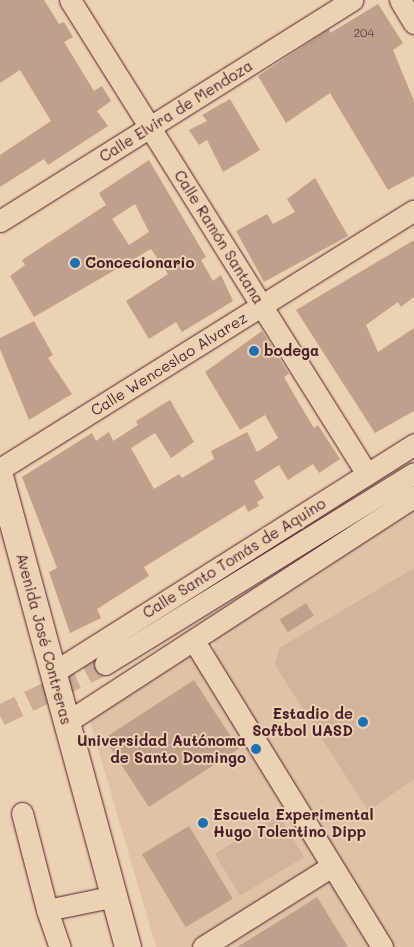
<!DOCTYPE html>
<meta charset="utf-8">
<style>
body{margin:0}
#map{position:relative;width:414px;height:947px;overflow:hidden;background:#ebd2b3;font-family:Mali,sans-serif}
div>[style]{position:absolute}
.built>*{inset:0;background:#dec3a8}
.green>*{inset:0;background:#d0b49d;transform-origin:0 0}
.building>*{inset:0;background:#bea08d;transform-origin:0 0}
.minor-tunnel>*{height:21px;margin-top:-10.5px;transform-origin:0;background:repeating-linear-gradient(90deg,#cbae98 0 21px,transparent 0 32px)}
.roads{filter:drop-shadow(0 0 1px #4a1f2b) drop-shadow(0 0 1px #4a1f2b)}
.minor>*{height:21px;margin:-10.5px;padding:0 10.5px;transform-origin:10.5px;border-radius:10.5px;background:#ebd2b3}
.major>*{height:26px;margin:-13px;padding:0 13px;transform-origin:13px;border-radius:13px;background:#ebd2b3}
.dots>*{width:14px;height:14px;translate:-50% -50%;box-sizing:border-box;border:2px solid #ebd2b3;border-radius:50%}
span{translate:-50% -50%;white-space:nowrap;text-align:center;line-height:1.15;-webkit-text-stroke:4px #ebd2b3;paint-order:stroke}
.number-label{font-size:12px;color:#673f44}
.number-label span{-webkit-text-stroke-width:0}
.street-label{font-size:15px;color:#4a1f2b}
.poi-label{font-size:15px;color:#4a1f2b;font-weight:700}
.left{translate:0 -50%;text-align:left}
.right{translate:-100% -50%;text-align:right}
</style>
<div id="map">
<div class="built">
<i style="clip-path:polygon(414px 511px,414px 947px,156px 947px,88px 715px,184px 655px,196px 660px,214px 651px,214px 637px,221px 632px)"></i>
</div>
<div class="green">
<i style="clip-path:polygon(414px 568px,414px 779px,368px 811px,275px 665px,279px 648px)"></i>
<i style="left:279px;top:815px;width:49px;height:75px;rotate:59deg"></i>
</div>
<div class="building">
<i style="clip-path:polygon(0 0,44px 0,59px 24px,64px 22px,73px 37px,64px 42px,94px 91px,102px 86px,111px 101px,97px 111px,108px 126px,48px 165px,44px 159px,0 187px,0 155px,51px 121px,20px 70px,0 83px)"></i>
<i style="clip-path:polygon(378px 4px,403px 43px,393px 50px,414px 101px,414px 176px,388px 190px,330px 93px,286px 123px,258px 76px,329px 29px,330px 33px)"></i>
<i style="clip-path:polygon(230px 99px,260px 150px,223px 172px,207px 140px,199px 145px,189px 130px,207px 121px,202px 115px)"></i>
<i style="clip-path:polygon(evenodd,149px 160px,206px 257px,201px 260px,213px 281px,221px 275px,233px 301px,182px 332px,176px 322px,149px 339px,126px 301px,168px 274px,151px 249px,34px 317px,10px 276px,25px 265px,22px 260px,106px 205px,99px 193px,149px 160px,135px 204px,149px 232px,129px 245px,112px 219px,135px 204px)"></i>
<i style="clip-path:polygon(315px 178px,348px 236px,264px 282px,236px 231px,267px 214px,273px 224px,295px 212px,287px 199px)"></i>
<i style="clip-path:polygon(414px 240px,414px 297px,401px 307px,398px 302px,366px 325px,378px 352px,414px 328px,414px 411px,375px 433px,296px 310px)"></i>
<i style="clip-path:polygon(34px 321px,53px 355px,48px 358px,72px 394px,29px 420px,0 349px,0 338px)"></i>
<i style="clip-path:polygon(262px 331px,289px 374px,284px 377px,296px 398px,314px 428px,318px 425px,340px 459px,319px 473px,313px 464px,288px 480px,279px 465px,254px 481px,264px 498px,257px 502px,259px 506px,248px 512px,245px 505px,144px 567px,149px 576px,97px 609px,101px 618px,70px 633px,49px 572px,57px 568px,22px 477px,92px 433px,96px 441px,109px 432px,113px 441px,138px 425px,136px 421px,170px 400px,194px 442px,171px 458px,155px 433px,131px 448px,154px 489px,179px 474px,182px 478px,214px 459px,211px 451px,247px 432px,257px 452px,278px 438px,265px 415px,240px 430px,205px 372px)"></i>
<i style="left:306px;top:603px;width:15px;height:31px;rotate:58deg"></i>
<i style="left:194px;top:680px;width:82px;height:107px;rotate:57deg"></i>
<i style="left:189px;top:826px;width:85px;height:55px;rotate:59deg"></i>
<i style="clip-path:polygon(317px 897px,348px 947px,237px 947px,276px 923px)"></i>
</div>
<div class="minor-tunnel">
<i style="left:0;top:715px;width:117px;rotate:-25.9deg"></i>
</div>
<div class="roads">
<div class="minor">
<i style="left:70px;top:0;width:559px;rotate:57.93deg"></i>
<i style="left:400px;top:0;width:27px;rotate:59deg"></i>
<i style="left:0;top:221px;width:416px;rotate:-32.1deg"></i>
<i style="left:0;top:469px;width:488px;rotate:-32deg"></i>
<i style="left:194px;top:641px;width:359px;rotate:58.4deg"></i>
<i style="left:105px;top:664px;width:363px;rotate:-31.7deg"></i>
<i style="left:54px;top:672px;width:426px;rotate:-32.3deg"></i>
<i style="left:67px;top:722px;width:414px;rotate:-33deg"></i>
<i style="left:22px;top:813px;width:100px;rotate:75.5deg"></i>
<i style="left:47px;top:910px;width:69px;rotate:-11.6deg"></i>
<i style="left:47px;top:910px;width:39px;rotate:71deg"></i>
<i style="left:203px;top:947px;width:152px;rotate:-32.1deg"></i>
</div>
<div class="major">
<i style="left:0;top:476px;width:488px;rotate:74.8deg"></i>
</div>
</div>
<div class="dots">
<i style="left:75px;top:263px;background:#1f6fb2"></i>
<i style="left:254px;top:351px;background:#1f6fb2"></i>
<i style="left:363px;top:722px;background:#1f6fb2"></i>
<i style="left:256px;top:749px;background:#1f6fb2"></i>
<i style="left:203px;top:823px;background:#1f6fb2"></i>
</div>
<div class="number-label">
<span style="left:364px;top:33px">204</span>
</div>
<div class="street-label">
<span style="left:176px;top:111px;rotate:-32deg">Calle Elvira de Mendoza</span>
<span style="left:219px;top:237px;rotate:58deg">Calle Ramón Santana</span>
<span style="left:169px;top:364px;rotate:-32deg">Calle Wenceslao Alvarez</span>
<span style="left:234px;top:558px;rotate:-32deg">Calle Santo Tomás de Aquino</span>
<span style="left:44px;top:639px;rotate:75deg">Avenida José Contreras</span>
</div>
<div class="poi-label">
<span class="left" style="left:85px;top:263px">Concecionario</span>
<span class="left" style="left:264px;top:351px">bodega</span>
<span class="right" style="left:353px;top:722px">Estadio de<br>Softbol UASD</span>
<span class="right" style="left:246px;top:749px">Universidad Autónoma<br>de Santo Domingo</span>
<span class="left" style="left:213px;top:823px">Escuela Experimental<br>Hugo Tolentino Dipp</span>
</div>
</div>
